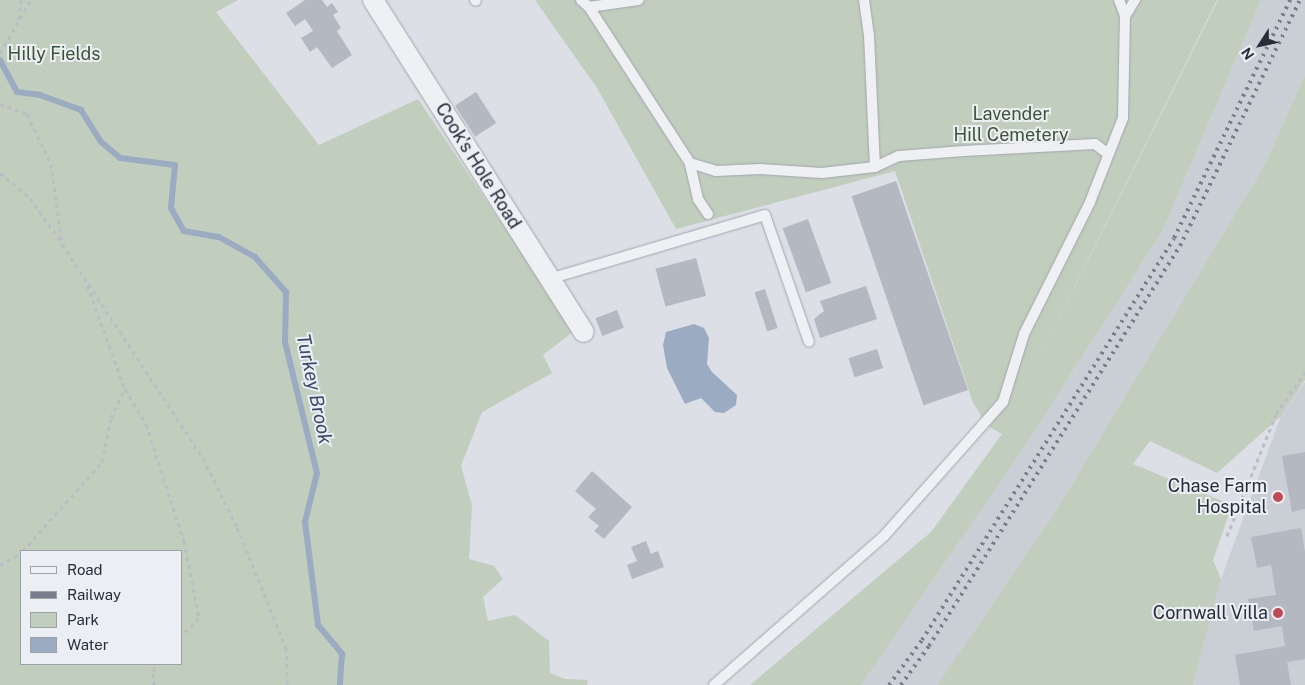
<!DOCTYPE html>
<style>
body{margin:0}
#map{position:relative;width:1305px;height:685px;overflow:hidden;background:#dcdfe5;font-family:"Public Sans",sans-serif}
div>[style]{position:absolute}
.built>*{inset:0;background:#caced5}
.green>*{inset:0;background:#c1cebe}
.water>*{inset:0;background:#9aabc2}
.stream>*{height:6px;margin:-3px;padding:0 3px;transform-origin:3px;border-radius:3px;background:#9aabc2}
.building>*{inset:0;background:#b4b8c1;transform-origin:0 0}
.path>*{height:3px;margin-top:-1.5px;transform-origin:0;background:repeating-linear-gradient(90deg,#babdc3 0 4px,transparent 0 8px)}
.roads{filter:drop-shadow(0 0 1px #a2a6ae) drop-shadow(0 0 1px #a2a6ae)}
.lane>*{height:10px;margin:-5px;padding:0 5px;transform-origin:5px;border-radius:5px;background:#eef0f4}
.street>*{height:20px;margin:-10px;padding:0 10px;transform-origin:10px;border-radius:10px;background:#eef0f4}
.rail>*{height:4px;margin-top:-2px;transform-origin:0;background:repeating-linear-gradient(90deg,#777e8d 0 2.5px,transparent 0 7.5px)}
.dots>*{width:14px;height:14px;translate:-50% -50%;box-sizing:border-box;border:2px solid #ebeef3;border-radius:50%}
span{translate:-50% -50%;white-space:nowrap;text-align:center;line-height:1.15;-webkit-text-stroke:4px #ebeef3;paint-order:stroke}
.park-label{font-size:18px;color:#3a5436}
.street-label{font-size:18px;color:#272d39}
.poi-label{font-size:18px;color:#272d39}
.right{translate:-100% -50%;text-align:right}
.water-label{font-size:19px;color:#364a69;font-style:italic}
.legend{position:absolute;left:20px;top:550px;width:162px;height:115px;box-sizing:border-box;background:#ebeef3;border:1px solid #9da1a9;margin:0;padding:6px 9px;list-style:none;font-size:15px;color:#272d39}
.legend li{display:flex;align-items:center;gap:10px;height:25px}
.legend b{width:25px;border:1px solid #9da1a9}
.north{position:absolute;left:1235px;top:20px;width:50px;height:50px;-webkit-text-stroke:4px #ebeef3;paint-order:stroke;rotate:235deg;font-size:14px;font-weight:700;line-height:20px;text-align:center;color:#272d39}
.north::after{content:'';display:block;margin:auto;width:18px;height:22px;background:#272d39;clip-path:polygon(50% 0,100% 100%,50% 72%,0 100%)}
</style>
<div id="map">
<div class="built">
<i style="clip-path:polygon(1261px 0,1305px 0,1305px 75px,1264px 166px,1054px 514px,937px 685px,861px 685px,1023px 449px,1162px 232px)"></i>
<i style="clip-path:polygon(1305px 382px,1305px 685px,1193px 685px,1221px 579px,1281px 416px)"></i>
</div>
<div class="green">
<i style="clip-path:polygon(evenodd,0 0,238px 0,216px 12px,319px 145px,418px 99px,574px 331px,543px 355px,552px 373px,482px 412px,461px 466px,472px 505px,469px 559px,494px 566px,503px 579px,483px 597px,488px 621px,515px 615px,549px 641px,550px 673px,565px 679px,588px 680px,587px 685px,0 685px,0 0,21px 551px,181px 551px,181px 664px,21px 664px,21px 551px)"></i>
<i style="clip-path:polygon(535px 0,1217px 0,1019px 398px,1218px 0,1261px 0,1162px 232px,1023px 449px,861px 685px,750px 685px,931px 532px,1002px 434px,988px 426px,973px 403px,895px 171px,676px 229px,597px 88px)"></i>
<i style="clip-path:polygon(1305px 75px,1305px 380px,1281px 416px,1217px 473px,1150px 441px,1133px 464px,1232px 505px,1213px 560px,1221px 579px,1193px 685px,937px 685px,1054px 514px,1264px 166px)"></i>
</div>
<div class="water">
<i style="clip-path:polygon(694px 324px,704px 328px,709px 338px,707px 364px,712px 372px,737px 395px,736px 405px,724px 413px,715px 412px,701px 398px,685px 404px,667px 368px,663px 345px,666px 332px)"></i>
</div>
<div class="stream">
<i style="left:0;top:60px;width:36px;rotate:62deg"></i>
<i style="left:17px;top:92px;width:23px;rotate:7deg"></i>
<i style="left:40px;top:95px;width:44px;rotate:20.1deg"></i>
<i style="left:81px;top:110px;width:36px;rotate:58deg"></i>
<i style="left:100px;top:141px;width:26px;rotate:40deg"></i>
<i style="left:120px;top:158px;width:55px;rotate:7.3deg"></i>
<i style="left:175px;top:165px;width:43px;rotate:95.3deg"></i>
<i style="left:171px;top:208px;width:26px;rotate:61deg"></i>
<i style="left:184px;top:231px;width:36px;rotate:10deg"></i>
<i style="left:219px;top:237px;width:41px;rotate:29.1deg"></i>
<i style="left:255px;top:257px;width:47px;rotate:48.5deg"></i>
<i style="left:286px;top:292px;width:50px;rotate:91.1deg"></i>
<i style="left:285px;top:342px;width:135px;rotate:76.3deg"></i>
<i style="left:317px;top:473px;width:50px;rotate:103.8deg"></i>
<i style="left:305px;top:522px;width:104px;rotate:82.8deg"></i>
<i style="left:318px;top:625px;width:38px;rotate:50deg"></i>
<i style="left:342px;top:654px;width:31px;rotate:94deg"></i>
</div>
<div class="building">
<i style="clip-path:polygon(305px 0,322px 0,327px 7px,332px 3px,338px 12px,333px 15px,341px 28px,337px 31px,352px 55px,332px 68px,317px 47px,310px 52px,301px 38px,313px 31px,305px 19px,295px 26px,286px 13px)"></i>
<i style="left:476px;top:92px;width:37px;height:25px;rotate:57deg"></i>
<i style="left:896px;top:181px;width:221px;height:47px;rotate:71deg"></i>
<i style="left:808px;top:219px;width:68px;height:27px;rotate:70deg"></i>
<i style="left:696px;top:258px;width:39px;height:42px;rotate:75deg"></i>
<i style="clip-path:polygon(866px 286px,877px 319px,820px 338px,814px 319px,824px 311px,820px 301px)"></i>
<i style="left:765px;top:289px;width:41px;height:11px;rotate:72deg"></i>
<i style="left:617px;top:310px;width:19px;height:23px;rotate:69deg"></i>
<i style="left:877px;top:349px;width:20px;height:30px;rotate:72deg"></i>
<i style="clip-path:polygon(1305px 452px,1305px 509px,1292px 512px,1282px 456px)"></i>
<i style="clip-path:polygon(592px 471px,632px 507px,604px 539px,594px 531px,599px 526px,588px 517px,596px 509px,575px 491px)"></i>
<i style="clip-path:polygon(1301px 528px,1305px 552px,1305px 659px,1287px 662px,1291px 685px,1240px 685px,1235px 655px,1285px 646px,1282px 626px,1254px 631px,1248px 599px,1276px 595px,1271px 565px,1257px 568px,1251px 537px)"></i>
<i style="clip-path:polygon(646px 541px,651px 554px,658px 551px,664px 567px,632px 579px,627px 565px,637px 561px,631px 547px)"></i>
</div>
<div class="path">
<i style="left:19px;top:19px;width:19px;rotate:-84deg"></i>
<i style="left:0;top:53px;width:61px;rotate:-59.7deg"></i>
<i style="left:0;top:104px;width:29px;rotate:20deg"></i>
<i style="left:27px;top:114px;width:55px;rotate:64.4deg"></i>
<i style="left:51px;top:164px;width:81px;rotate:82.2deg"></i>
<i style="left:62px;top:244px;width:256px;rotate:56.6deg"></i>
<i style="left:203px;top:458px;width:77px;rotate:63.8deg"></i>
<i style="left:237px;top:527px;width:131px;rotate:68deg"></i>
<i style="left:286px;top:648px;width:37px;rotate:88deg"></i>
<i style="left:0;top:173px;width:39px;rotate:40deg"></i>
<i style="left:30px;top:198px;width:55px;rotate:54.6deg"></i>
<i style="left:87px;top:285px;width:111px;rotate:69.9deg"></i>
<i style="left:125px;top:389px;width:41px;rotate:59deg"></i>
<i style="left:146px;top:424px;width:123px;rotate:72deg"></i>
<i style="left:184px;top:541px;width:78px;rotate:79deg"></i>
<i style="left:199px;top:618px;width:25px;rotate:135deg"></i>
<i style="left:1227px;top:536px;width:131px;rotate:-68.1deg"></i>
<i style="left:1276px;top:414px;width:51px;rotate:-55.4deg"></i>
<i style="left:23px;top:551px;width:119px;rotate:-48.4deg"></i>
<i style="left:102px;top:462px;width:45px;rotate:-78.4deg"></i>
<i style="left:111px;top:418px;width:31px;rotate:-65deg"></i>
<i style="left:0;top:565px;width:24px;rotate:-30deg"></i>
<i style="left:154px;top:685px;width:14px;rotate:-94deg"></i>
<i style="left:153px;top:671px;width:8px;rotate:-67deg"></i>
</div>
<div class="roads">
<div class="lane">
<i style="left:475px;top:0;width:1px;rotate:45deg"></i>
<i style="left:581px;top:0;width:11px;rotate:41deg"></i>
<i style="left:589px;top:7px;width:186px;rotate:57.1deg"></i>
<i style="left:864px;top:0;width:35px;rotate:82deg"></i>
<i style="left:869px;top:35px;width:132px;rotate:87.4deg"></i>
<i style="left:1119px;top:0;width:17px;rotate:69deg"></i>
<i style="left:589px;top:7px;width:50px;rotate:-8deg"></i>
<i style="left:708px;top:214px;width:18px;rotate:-124deg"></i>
<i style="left:698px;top:199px;width:37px;rotate:-103deg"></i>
<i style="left:690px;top:163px;width:27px;rotate:17deg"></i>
<i style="left:716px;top:171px;width:44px;rotate:-2.6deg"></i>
<i style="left:760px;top:169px;width:62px;rotate:3.7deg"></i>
<i style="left:822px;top:173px;width:53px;rotate:-6.5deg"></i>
<i style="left:875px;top:167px;width:26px;rotate:-25deg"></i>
<i style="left:899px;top:156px;width:65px;rotate:-4.4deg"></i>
<i style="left:964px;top:151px;width:131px;rotate:-3.1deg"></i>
<i style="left:1095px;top:144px;width:15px;rotate:37deg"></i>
<i style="left:549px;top:279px;width:225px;rotate:-16.5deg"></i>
<i style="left:765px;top:215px;width:134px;rotate:70.9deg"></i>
<i style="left:714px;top:685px;width:226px;rotate:-41.2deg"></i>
<i style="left:884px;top:536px;width:179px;rotate:-48.4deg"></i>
<i style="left:1003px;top:402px;width:71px;rotate:-72.8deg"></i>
<i style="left:1024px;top:334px;width:148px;rotate:-63.4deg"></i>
<i style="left:1090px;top:202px;width:90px;rotate:-68.6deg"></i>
<i style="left:1123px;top:118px;width:102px;rotate:-88.9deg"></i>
<i style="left:1125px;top:16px;width:19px;rotate:-58deg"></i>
</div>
<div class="street">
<i style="left:373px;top:0;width:393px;rotate:57.6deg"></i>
</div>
</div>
<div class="rail">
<i style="left:889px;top:685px;width:56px;rotate:-53.7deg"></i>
<i style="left:922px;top:640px;width:474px;rotate:-57.9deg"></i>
<i style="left:1174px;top:238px;width:265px;rotate:-64deg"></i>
<i style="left:901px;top:685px;width:48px;rotate:-54.3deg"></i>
<i style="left:929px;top:646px;width:472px;rotate:-57.9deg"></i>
<i style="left:1180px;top:246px;width:274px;rotate:-64deg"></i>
</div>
<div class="dots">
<i style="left:1278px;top:497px;background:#c04b56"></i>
<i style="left:1278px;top:613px;background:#c04b56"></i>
</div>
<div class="park-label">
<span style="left:54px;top:54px">Hilly Fields</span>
<span style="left:1011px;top:125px">Lavender<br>Hill Cemetery</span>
</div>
<div class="street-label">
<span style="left:478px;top:166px;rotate:58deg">Cook's Hole Road</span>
</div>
<div class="poi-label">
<span class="right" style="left:1267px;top:497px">Chase Farm<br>Hospital</span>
<span class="right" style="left:1268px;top:613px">Cornwall Villa</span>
</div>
<div class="water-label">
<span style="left:314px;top:389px;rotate:78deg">Turkey Brook</span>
</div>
<ul class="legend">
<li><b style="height:6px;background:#eef0f4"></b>Road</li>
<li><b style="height:6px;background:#777e8d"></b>Railway</li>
<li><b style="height:14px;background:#c1cebe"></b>Park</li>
<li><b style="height:14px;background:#9aabc2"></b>Water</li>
</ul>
<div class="north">N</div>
</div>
